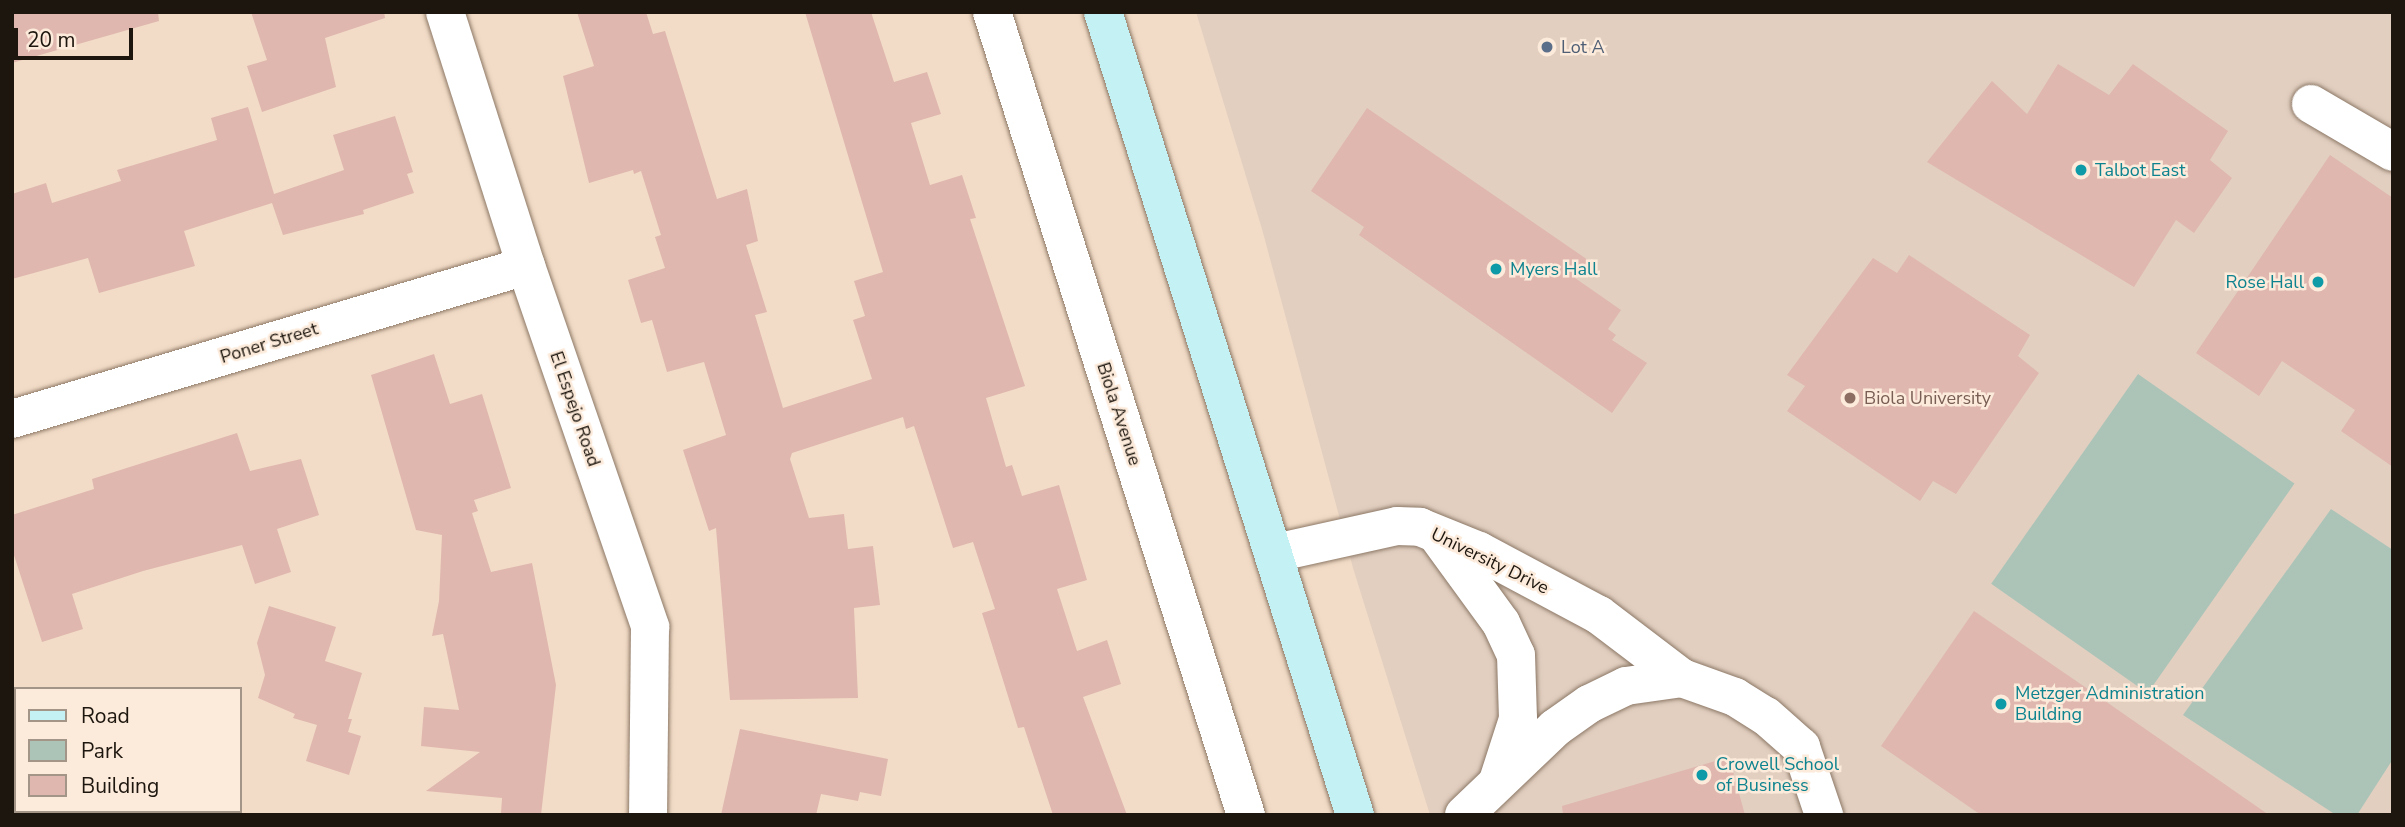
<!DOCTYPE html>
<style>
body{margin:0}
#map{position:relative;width:2405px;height:827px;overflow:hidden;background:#f2dcc7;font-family:"Nunito Sans",sans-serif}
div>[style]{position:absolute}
.education>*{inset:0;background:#e2cfc0}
.green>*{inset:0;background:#acc4b8;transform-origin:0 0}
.building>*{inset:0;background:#dfb7ae}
.roads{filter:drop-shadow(0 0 2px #8c7866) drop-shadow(0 0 2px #8c7866)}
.street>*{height:38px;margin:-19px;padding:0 19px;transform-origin:19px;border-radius:19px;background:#fff}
.secondary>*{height:38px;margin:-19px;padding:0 19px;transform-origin:19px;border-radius:19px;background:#c4f2f4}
.dots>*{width:19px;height:19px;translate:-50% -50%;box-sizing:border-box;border:4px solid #fceada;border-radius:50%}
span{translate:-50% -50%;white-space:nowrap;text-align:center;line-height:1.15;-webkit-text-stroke:5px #fceada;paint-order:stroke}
.service-label{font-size:18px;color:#4e5e75}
.left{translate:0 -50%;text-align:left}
.culture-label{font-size:18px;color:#0d838f}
.right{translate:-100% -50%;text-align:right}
.street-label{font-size:18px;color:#1d160e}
.education-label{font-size:18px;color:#785e54}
.frame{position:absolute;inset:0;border:14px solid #1d160e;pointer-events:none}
.legend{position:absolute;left:14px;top:687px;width:228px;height:126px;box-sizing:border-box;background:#fceada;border:2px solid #a39588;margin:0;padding:9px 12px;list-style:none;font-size:21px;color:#1d160e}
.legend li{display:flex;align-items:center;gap:14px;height:35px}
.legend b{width:35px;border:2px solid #a39588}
.scale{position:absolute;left:14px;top:28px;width:119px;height:32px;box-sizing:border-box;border:4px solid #1d160e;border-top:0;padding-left:9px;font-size:21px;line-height:24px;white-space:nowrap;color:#1d160e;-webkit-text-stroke:5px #fceada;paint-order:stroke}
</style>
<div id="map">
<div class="education">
<i style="clip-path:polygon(1196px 12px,2393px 12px,2393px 815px,1430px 815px,1353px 568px,1262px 229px)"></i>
</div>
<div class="green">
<i style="left:2138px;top:374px;width:191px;height:256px;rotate:35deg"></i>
<i style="clip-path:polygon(2331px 509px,2393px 550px,2393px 759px,2357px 815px,2336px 815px,2183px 715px)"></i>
</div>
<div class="building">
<i style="clip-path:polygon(12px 12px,158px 12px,159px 21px,12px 63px)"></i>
<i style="clip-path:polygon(251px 12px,384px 12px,385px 18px,325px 38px,336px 87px,262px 112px,247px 66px,267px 60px)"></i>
<i style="clip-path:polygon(577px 12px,646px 12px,653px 34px,665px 31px,717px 199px,747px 189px,758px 241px,746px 245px,767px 312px,755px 315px,783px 408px,872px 379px,853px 320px,865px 316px,854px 281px,883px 272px,805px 12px,871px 12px,894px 82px,927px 72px,941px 114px,911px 123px,930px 185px,962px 175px,976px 218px,970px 219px,1025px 386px,986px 398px,1006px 467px,1012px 465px,1022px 496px,1059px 485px,1087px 580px,1057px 589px,1077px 651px,1107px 640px,1121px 684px,1083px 697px,1127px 815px,1053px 815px,1024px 727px,1018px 728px,982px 613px,995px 609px,973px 542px,953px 548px,914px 426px,906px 429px,903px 417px,792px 453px,790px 459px,809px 518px,844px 514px,848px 549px,873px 546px,880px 605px,854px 608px,858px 698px,730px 700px,716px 528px,709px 531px,683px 450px,726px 435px,704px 362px,667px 372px,652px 320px,641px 323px,628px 280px,665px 268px,655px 237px,661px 235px,641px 171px,634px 174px,633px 170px,589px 183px,563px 76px,594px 66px)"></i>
<i style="clip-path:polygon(2058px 64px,2109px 95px,2133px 64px,2228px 131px,2210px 160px,2232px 178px,2194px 233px,2176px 220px,2134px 287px,1927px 162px,1992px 81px,2027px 114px)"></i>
<i style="clip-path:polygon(248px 107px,274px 194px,344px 170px,333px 135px,395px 116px,413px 172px,407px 174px,414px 193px,363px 210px,364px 214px,283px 235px,272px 203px,184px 231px,195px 266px,99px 293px,88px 258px,12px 279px,12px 194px,46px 183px,52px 203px,121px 181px,117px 170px,217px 140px,211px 118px)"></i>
<i style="clip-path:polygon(1367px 108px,1588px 260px,1575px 278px,1621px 310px,1608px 329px,1616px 335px,1612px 340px,1647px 363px,1612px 413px,1359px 235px,1364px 227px,1311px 191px)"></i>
<i style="clip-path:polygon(2330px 155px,2393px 198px,2393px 467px,2341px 431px,2355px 410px,2282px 361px,2259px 396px,2196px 353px)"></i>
<i style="clip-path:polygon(1909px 255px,2030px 335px,2018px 356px,2039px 373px,1956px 494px,1933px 481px,1920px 501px,1787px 411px,1805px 386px,1787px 375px,1873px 258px,1897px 273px)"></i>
<i style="clip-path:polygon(434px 354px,450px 404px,482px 394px,511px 488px,474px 500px,478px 511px,472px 513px,491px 572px,532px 563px,556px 685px,541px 815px,501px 813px,502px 798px,426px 791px,480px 752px,421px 746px,424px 707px,459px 710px,443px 634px,432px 636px,439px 601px,442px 535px,416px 530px,371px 375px)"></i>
<i style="clip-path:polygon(237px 433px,250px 471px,301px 459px,319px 515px,277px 529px,291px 572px,255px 584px,242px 545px,143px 571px,72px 594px,83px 629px,42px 642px,12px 549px,12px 515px,94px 489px,92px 479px)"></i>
<i style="clip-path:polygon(269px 606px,336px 627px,325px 661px,362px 673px,348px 719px,352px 719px,348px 732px,361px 736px,349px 775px,306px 761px,317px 725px,293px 718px,295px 714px,258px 698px,265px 675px,257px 643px)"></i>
<i style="clip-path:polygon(1974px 611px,2085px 687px,2269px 815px,1981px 815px,1881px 746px)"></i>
<i style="clip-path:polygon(740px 729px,888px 759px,881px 796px,860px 792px,858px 801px,821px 794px,816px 815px,721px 815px)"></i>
<i style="clip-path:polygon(1729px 757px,1745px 815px,1563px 815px,1562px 806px)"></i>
</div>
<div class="roads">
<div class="street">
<i style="left:445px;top:12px;width:267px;rotate:72.3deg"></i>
<i style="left:526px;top:266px;width:382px;rotate:71deg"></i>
<i style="left:650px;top:627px;width:188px;rotate:90.6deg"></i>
<i style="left:992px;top:12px;width:842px;rotate:72.45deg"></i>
<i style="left:2311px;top:104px;width:95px;rotate:30.3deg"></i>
<i style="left:12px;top:419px;width:536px;rotate:-16.58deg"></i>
<i style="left:1437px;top:535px;width:109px;rotate:54deg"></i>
<i style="left:1501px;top:623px;width:35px;rotate:65deg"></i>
<i style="left:1516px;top:655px;width:64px;rotate:88.2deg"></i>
<i style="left:1518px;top:719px;width:65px;rotate:107.9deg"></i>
<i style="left:1275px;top:553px;width:125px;rotate:-12.5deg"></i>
<i style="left:1397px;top:526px;width:23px;rotate:2deg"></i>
<i style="left:1420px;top:527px;width:64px;rotate:22.1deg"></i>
<i style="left:1479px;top:551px;width:136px;rotate:28.1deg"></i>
<i style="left:1599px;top:615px;width:104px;rotate:37.2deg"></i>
<i style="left:1682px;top:678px;width:56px;rotate:19.7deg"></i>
<i style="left:1735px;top:697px;width:36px;rotate:32deg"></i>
<i style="left:1766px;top:716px;width:47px;rotate:41.5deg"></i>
<i style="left:1801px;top:747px;width:72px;rotate:71.3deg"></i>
<i style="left:1464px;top:815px;width:126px;rotate:-43.7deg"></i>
<i style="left:1555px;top:728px;width:42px;rotate:-35.2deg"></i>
<i style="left:1589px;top:704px;width:41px;rotate:-25.9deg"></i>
<i style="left:1626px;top:686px;width:57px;rotate:-8.1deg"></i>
</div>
<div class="secondary">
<i style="left:1103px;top:12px;width:842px;rotate:72.58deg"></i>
</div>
</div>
<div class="dots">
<i style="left:1547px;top:47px;background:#5c6f8a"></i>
<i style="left:2081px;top:170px;background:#0f9aa8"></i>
<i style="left:1496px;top:269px;background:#0f9aa8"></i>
<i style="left:2318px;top:282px;background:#0f9aa8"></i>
<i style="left:1850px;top:398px;background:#8d6e63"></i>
<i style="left:2001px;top:704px;background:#0f9aa8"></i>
<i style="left:1702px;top:775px;background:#0f9aa8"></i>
</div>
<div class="service-label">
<span class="left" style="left:1561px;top:47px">Lot A</span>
</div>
<div class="culture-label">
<span class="left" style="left:2095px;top:170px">Talbot East</span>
<span class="left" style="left:1510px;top:269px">Myers Hall</span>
<span class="right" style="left:2304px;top:282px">Rose Hall</span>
<span class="left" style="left:2015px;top:704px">Metzger Administration<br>Building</span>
<span class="left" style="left:1716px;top:775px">Crowell School<br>of Business</span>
</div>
<div class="street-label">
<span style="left:269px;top:343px;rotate:-17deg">Poner Street</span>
<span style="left:575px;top:409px;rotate:71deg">El Espejo Road</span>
<span style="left:1119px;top:414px;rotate:72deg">Biola Avenue</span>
<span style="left:1490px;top:561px;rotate:26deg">University Drive</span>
</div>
<div class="education-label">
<span class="left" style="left:1864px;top:398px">Biola University</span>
</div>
<div class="frame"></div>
<ul class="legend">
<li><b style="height:9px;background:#c4f2f4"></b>Road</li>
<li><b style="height:19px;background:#acc4b8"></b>Park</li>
<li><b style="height:19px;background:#dfb7ae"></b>Building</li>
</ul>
<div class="scale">20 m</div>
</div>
